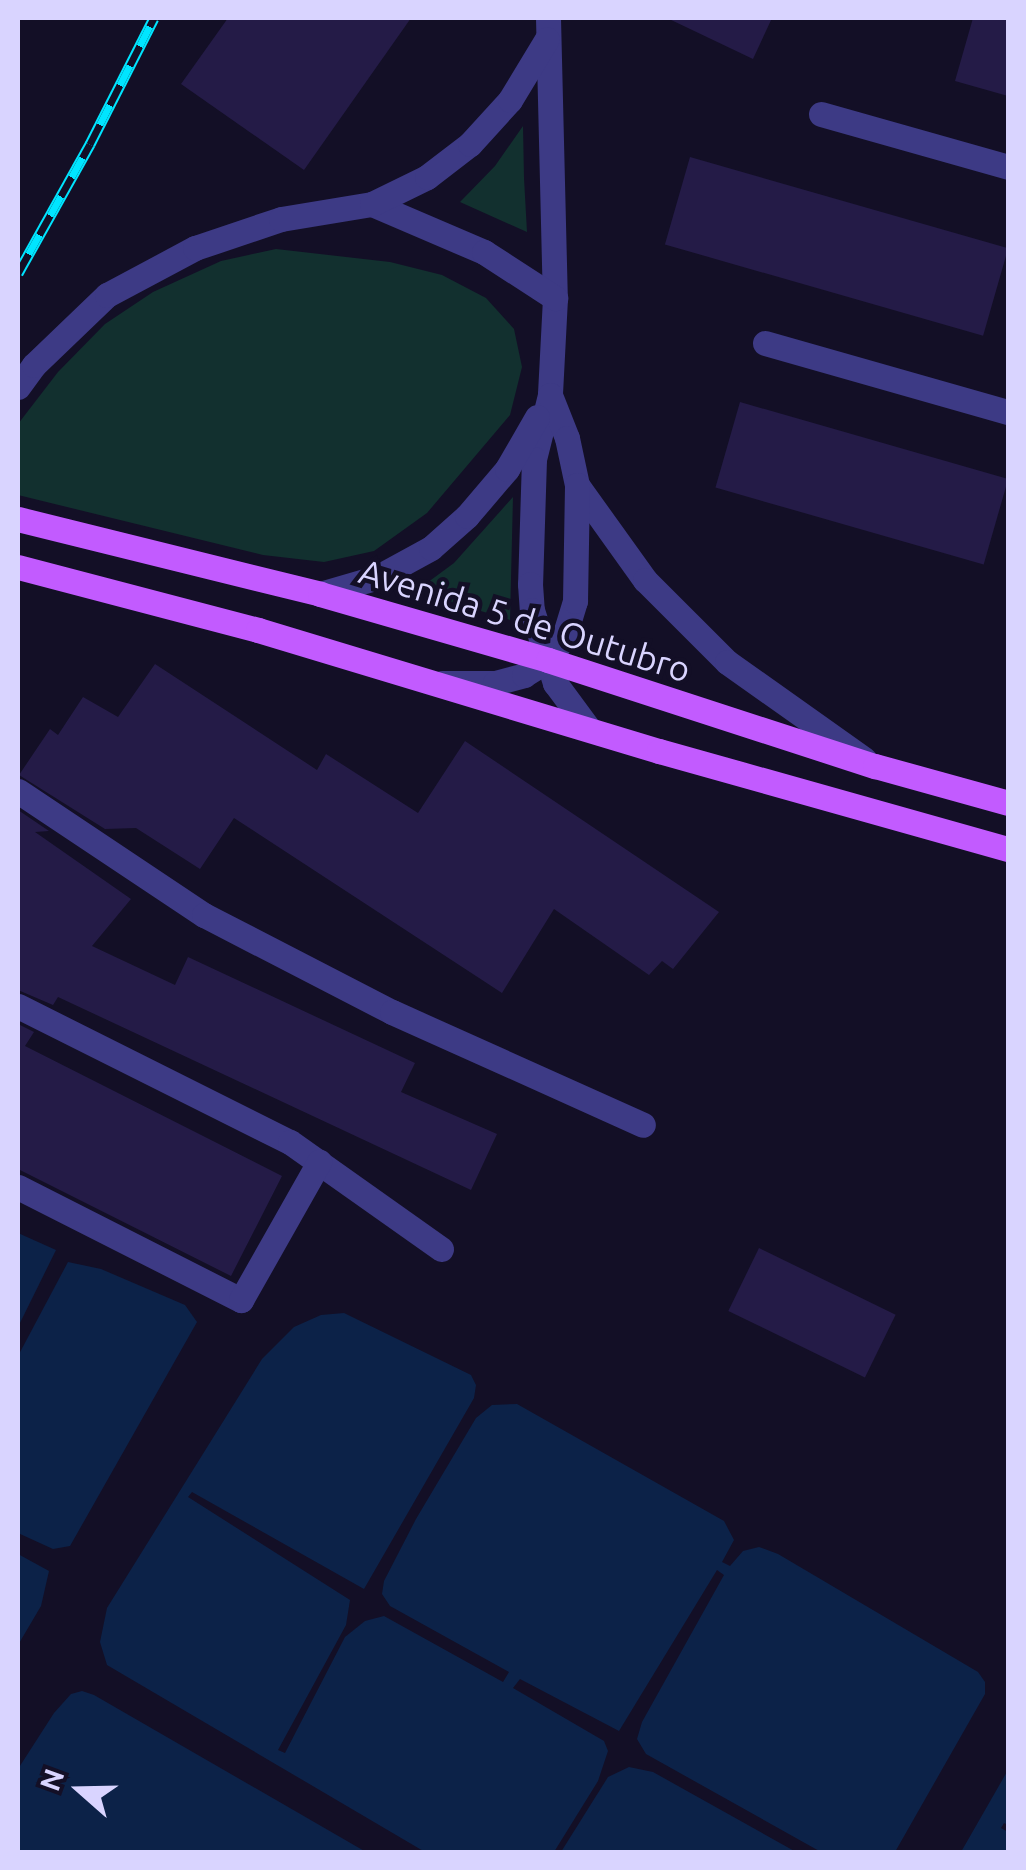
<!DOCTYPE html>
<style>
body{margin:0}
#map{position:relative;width:1026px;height:1870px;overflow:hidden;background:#130f26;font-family:Ubuntu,sans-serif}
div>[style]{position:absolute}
.green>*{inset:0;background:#12302f}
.water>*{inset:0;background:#0c2248}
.building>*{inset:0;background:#241b47;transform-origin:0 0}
.minor>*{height:25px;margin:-12.5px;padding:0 12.5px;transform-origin:12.5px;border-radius:12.5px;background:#3d3a85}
.major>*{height:25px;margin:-12.5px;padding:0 12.5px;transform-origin:12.5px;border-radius:12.5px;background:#c25bff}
.rail>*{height:11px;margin-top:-5.5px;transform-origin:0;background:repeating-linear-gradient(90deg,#130f26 0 22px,#00e5ff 0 44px);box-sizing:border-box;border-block:2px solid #00e5ff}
span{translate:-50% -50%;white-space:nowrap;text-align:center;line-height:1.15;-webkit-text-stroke:9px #130f26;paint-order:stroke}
.street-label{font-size:35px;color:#d9d4ff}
.frame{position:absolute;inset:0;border:20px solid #d9d4ff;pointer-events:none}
.north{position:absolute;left:30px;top:1740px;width:100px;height:100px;-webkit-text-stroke:8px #130f26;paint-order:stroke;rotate:290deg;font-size:28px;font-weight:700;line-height:40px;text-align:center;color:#d9d4ff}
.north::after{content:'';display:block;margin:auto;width:35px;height:45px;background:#d9d4ff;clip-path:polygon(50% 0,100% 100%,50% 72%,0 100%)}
</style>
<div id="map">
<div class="green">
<i style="clip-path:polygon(523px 126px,524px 178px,527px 232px,460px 202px,495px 166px)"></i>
<i style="clip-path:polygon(276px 249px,390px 262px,442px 275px,486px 298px,514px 329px,522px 367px,510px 415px,427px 513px,374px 551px,324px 562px,263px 555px,18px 495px,18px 424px,58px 372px,105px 324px,153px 292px,221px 261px)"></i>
<i style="clip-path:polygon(513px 497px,510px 620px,416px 591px,454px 563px)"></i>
</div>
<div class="water">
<i style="clip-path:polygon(18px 1233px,56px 1250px,18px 1327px)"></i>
<i style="clip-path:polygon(68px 1262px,101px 1269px,185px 1305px,197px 1322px,70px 1546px,53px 1549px,18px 1533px,18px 1356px)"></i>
<i style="clip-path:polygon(344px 1313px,471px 1375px,476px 1385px,474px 1398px,364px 1589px,192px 1492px,188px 1497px,350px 1600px,346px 1625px,278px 1750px,285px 1753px,345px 1637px,365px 1621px,384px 1616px,503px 1682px,509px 1672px,390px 1606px,382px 1594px,384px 1581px,416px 1519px,476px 1418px,492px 1405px,517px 1404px,724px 1521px,734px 1540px,722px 1562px,730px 1566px,743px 1551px,759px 1547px,778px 1554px,978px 1672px,985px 1682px,985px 1694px,895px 1852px,821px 1852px,646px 1754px,637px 1739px,642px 1722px,724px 1575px,717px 1570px,619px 1731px,520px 1679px,513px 1688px,604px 1741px,608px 1751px,598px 1781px,554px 1852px,425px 1852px,107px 1665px,100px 1642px,107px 1608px,262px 1359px,294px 1327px,321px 1315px)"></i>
<i style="clip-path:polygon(18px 1554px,49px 1571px,41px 1606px,18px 1645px)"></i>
<i style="clip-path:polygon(82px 1691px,94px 1695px,366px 1852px,18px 1852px,18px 1769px,54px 1713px,71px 1694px)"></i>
<i style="clip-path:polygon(629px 1767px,653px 1772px,796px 1852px,561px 1852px,608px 1777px)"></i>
<i style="clip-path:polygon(1008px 1770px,1008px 1825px,1004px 1823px,1001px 1828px,1008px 1832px,1008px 1852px,961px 1852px)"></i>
</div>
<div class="building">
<i style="clip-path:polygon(228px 18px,411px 18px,304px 170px,181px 84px)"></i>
<i style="clip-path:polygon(667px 18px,772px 18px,753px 59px)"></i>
<i style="clip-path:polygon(973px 18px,1008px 18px,1008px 96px,955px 81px)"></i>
<i style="left:690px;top:157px;width:331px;height:91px;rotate:16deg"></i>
<i style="left:740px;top:402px;width:279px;height:89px;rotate:16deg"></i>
<i style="clip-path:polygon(155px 664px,317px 770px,326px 754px,418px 813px,465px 741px,719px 912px,673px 969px,662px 961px,649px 975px,554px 909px,502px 993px,234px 818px,200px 869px,136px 828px,105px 829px,19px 775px,50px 729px,58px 735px,83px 697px,118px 717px)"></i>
<i style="clip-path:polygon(18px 810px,49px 831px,35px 832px,131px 899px,92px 946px,175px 985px,188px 957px,415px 1063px,401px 1092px,497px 1134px,471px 1190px,58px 997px,53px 1005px,18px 990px)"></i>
<i style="clip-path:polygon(18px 1024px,34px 1032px,25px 1046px,282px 1176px,231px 1276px,18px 1169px)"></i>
<i style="left:759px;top:1248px;width:152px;height:70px;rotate:26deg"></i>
</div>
<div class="minor">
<i style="left:548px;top:18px;width:280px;rotate:88.6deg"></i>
<i style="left:555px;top:298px;width:97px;rotate:93deg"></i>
<i style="left:550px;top:395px;width:66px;rotate:104deg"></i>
<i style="left:534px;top:459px;width:125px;rotate:91.8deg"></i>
<i style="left:530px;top:584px;width:26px;rotate:86deg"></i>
<i style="left:532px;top:610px;width:77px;rotate:72.5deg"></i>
<i style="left:555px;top:683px;width:57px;rotate:53.5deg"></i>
<i style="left:821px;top:114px;width:194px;rotate:15.8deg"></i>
<i style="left:372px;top:204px;width:122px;rotate:23.2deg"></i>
<i style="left:484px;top:252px;width:85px;rotate:32.9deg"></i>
<i style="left:765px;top:343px;width:253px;rotate:15.9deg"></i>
<i style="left:18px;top:387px;width:27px;rotate:-54deg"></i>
<i style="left:34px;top:365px;width:101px;rotate:-43.8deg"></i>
<i style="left:107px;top:295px;width:100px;rotate:-28.1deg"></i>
<i style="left:195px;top:248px;width:91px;rotate:-18.6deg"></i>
<i style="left:281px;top:219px;width:92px;rotate:-9.4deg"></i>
<i style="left:372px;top:204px;width:61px;rotate:-26.1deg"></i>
<i style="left:427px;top:177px;width:54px;rotate:-37.5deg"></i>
<i style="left:470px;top:144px;width:59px;rotate:-47.7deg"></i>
<i style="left:510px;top:100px;width:71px;rotate:-58.8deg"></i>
<i style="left:550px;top:395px;width:46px;rotate:68.4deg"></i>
<i style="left:567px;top:438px;width:48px;rotate:78deg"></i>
<i style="left:577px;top:485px;width:117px;rotate:54.4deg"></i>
<i style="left:645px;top:580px;width:116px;rotate:45deg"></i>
<i style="left:727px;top:662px;width:168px;rotate:35.3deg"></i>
<i style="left:320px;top:594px;width:60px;rotate:-16.3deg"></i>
<i style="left:378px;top:577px;width:60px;rotate:-28.7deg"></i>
<i style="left:431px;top:548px;width:48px;rotate:-41.6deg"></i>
<i style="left:467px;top:516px;width:62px;rotate:-49.6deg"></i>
<i style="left:507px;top:469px;width:60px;rotate:-60deg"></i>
<i style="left:442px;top:683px;width:53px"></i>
<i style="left:495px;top:683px;width:30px;rotate:-15deg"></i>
<i style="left:524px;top:675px;width:28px;rotate:-32deg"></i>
<i style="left:548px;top:660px;width:28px;rotate:-55deg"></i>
<i style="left:564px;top:637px;width:38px;rotate:-73deg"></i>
<i style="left:575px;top:601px;width:116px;rotate:-89deg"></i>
<i style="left:18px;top:791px;width:224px;rotate:33.7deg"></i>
<i style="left:204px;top:915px;width:212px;rotate:27.3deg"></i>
<i style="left:392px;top:1012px;width:275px;rotate:24.2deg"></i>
<i style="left:18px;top:1006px;width:304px;rotate:26.6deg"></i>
<i style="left:290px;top:1142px;width:185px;rotate:35.3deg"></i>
<i style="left:18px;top:1187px;width:250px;rotate:26.9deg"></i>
<i style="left:241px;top:1300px;width:159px;rotate:-60.5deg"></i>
</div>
<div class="major">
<i style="left:18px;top:519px;width:311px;rotate:13.9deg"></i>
<i style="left:320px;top:594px;width:237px;rotate:16.1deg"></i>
<i style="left:548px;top:660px;width:344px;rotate:18deg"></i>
<i style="left:875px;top:766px;width:138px;rotate:15.5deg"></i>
<i style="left:18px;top:567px;width:248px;rotate:14.7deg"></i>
<i style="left:258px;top:630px;width:419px;rotate:16.8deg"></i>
<i style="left:659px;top:751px;width:362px;rotate:15.7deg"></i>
</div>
<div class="rail">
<i style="left:18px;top:273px;width:148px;rotate:-60.8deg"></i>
<i style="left:90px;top:144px;width:141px;rotate:-63.1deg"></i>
</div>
<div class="street-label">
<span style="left:525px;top:620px;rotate:17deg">Avenida 5 de Outubro</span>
</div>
<div class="frame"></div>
<div class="north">N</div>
</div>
